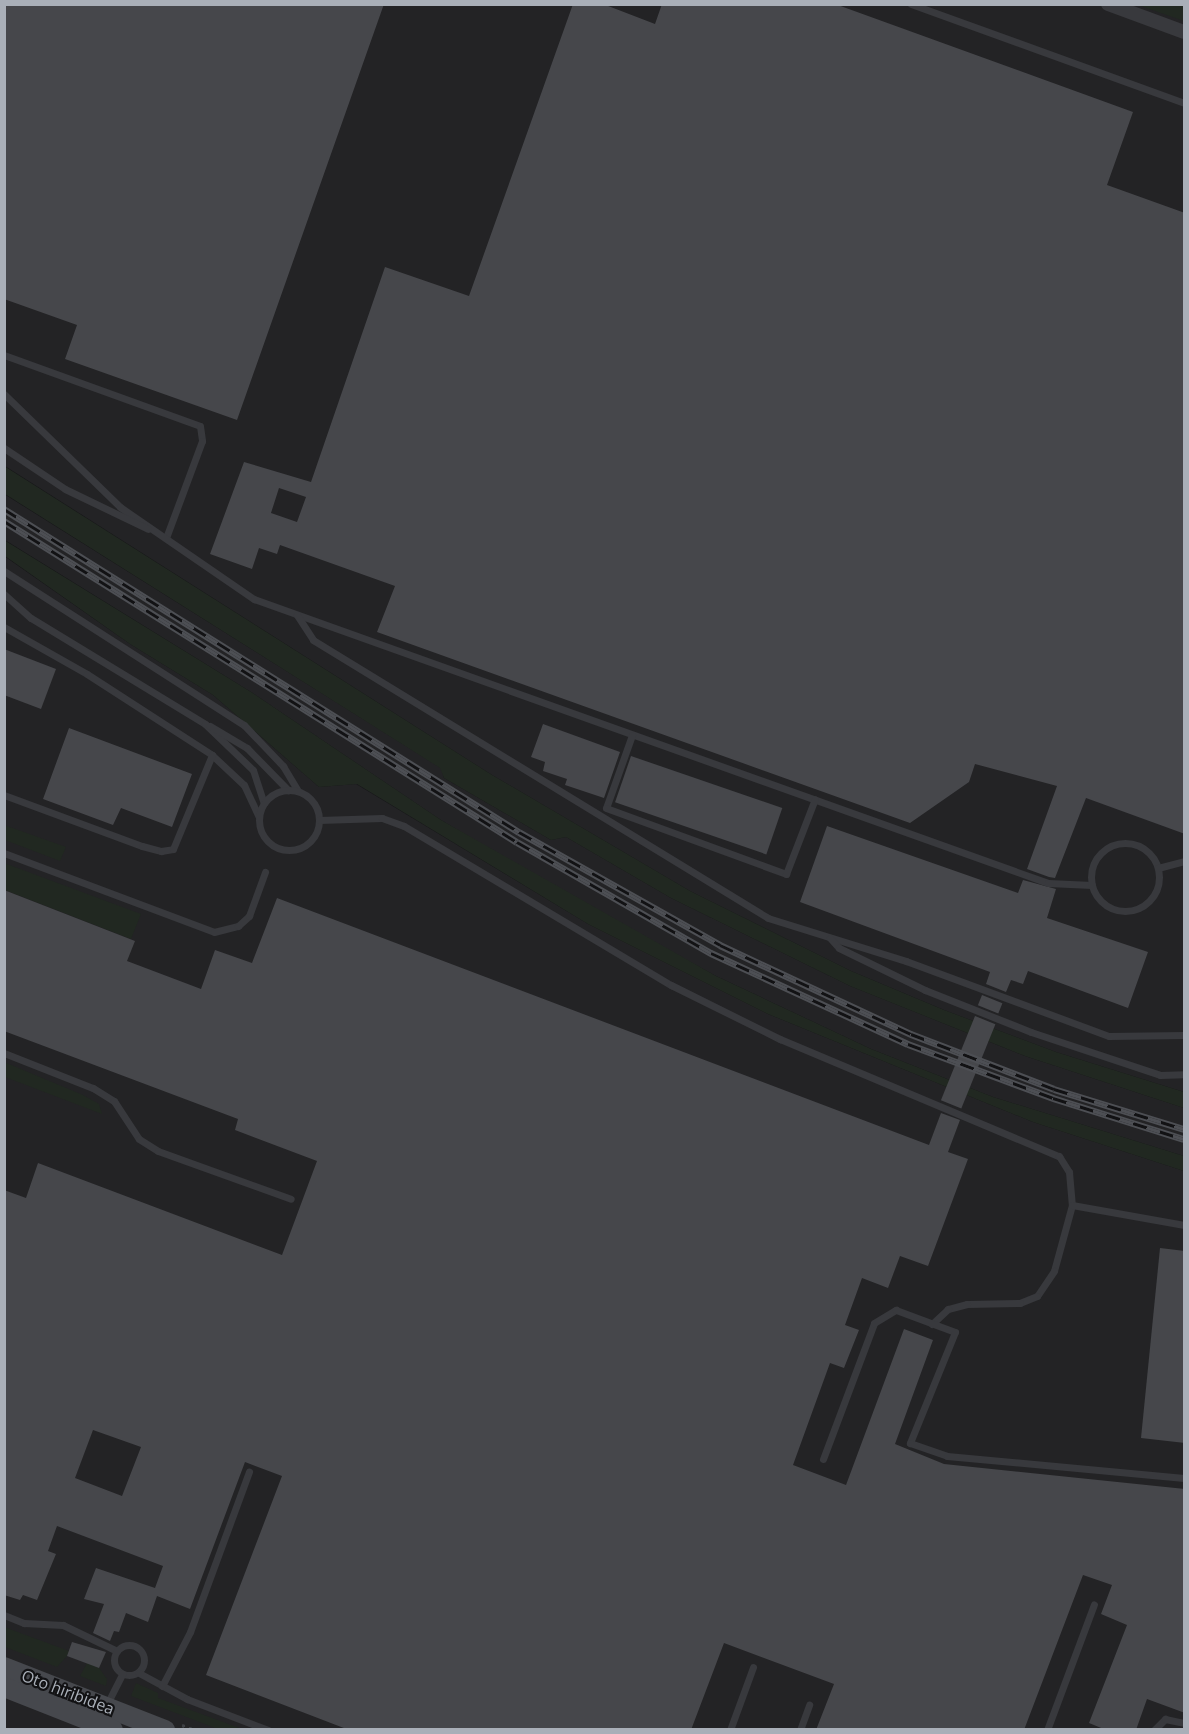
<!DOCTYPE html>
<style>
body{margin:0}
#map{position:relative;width:1189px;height:1734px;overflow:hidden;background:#171719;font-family:"Open Sans",sans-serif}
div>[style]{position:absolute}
.built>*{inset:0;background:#232325}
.green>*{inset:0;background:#212821}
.building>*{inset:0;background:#46474b;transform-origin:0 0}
.path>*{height:3px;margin-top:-1.5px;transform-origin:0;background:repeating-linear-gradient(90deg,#3e4044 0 3px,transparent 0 7.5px)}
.lane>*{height:7px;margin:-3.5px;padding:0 3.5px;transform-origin:3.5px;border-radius:3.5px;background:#38393d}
.lane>.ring{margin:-3.5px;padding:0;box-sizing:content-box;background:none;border:7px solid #38393d;border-radius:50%}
.street>*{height:14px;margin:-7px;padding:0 7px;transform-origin:7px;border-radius:7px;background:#38393d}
.secondary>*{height:20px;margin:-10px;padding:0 10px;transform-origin:10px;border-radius:10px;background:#46484d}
.rail>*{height:7px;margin-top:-3.5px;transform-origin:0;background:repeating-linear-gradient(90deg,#121214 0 14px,#4d4f54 0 28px);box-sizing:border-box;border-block:2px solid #4d4f54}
span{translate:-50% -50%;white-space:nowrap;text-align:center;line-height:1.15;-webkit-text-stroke:4.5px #121214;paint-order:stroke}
.street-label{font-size:16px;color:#a9afb8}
.frame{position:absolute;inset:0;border:6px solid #a9afb8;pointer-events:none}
</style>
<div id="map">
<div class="built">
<i style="clip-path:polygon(4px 5px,1184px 5px,1184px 1092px,1056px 1052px,944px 1010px,851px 971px,690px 891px,492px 775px,5px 466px)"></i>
<i style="clip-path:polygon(4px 494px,441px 768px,444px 778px,551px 840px,566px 837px,671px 898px,850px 986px,1025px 1056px,1184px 1108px,1184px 1156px,993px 1097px,871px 1049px,716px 976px,569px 896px,441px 820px,251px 692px,5px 540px)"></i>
<i style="clip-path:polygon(4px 556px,130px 644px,213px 695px,319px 787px,356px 784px,588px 924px,768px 1014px,1033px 1122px,1184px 1171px,1184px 1729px,5px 1729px)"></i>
</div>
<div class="green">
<i style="clip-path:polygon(1138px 5px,1184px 5px,1184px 21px)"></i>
<i style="clip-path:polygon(4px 466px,492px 775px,690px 891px,851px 971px,944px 1010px,1056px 1052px,1184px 1092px,1184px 1108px,1025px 1056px,850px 986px,671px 898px,566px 837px,551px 840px,444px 778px,440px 768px,5px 494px)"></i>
<i style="clip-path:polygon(4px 540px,251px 692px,441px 820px,716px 976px,871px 1049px,993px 1097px,1184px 1156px,1184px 1171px,1033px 1122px,768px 1014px,588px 924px,357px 784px,319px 787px,213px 695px,130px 644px,5px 556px)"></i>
<i style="clip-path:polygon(4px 825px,66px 847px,60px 861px,5px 840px)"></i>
<i style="clip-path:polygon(4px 863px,141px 914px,131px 939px,5px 890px)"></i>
<i style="clip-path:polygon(4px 1062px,83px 1095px,99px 1104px,102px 1114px,5px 1077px)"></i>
<i style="clip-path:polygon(4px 1627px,69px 1651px,67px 1656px,57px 1667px,5px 1647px)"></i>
<i style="clip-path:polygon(87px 1663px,99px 1668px,107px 1679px,106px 1686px,80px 1676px)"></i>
<i style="clip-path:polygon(136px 1683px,158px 1693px,158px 1698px,242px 1729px,218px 1729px,131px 1696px)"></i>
</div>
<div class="building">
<i style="clip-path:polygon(4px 4px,384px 4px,237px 420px,65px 359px,77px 325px,4px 299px)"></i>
<i style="clip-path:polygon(evenodd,573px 4px,603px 4px,655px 24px,662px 4px,835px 4px,1133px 112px,1107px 185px,1185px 213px,1185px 834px,1086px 798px,1055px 878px,1049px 877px,1027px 869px,1057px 786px,975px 764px,969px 782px,910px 823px,377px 632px,395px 586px,280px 545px,277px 554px,259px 548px,252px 569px,210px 554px,244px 462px,311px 482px,385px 267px,469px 296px,573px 4px,279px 488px,306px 497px,297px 522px,271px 513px,279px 488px)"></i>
<i style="clip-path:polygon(4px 649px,56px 669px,41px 709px,4px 695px)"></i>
<i style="clip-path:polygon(543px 724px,620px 752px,604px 798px,565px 785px,567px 779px,543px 771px,545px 762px,531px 757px)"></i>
<i style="clip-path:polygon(69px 728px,192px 774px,172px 827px,121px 808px,113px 825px,43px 799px)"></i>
<i style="left:631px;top:756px;width:160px;height:49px;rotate:19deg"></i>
<i style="clip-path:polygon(827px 826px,1018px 893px,1023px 880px,1056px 889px,1047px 918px,1148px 952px,1128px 1008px,1028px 971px,1023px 984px,1011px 980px,1006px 992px,986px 984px,990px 972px,800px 902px)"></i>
<i style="clip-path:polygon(evenodd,4px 890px,135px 941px,127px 961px,201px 989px,215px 950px,252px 963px,277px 898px,929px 1145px,941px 1113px,960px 1120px,948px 1152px,968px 1159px,928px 1266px,900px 1256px,888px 1288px,862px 1278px,845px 1325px,859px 1330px,844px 1368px,830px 1363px,793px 1465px,846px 1485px,904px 1329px,933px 1340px,895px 1444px,944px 1464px,1185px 1489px,1185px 1713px,1147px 1699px,1136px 1730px,1106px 1730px,1089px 1723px,1127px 1625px,1101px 1614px,1112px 1585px,1083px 1575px,1024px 1730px,816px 1730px,834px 1684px,724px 1643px,691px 1730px,349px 1730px,206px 1675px,282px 1476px,245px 1462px,190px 1609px,157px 1596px,148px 1622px,126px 1613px,119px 1632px,114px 1631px,110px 1641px,93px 1633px,104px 1604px,84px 1599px,96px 1568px,155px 1588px,163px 1566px,57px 1526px,48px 1551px,56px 1554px,37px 1600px,23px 1595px,20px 1600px,4px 1595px,4px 1190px,26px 1198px,38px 1163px,282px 1255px,317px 1161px,235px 1130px,238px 1119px,4px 1031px,4px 890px,93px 1430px,141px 1447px,122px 1496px,75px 1478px,93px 1430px)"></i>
<i style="left:982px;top:995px;width:22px;height:11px;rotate:22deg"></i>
<i style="left:975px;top:1016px;width:22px;height:91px;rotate:22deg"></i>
<i style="clip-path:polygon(1160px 1248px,1185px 1251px,1185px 1443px,1141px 1438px)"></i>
<i style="clip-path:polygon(72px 1642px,106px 1652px,99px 1668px,67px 1656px)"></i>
</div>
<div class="path">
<i style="left:182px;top:1725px;width:14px;rotate:21deg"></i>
</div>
<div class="lane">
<i style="left:911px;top:4px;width:290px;rotate:19.9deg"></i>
<i style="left:4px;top:355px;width:208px;rotate:19.9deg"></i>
<i style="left:200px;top:426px;width:15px;rotate:82deg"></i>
<i style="left:202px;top:441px;width:103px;rotate:110.4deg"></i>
<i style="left:4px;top:394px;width:162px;rotate:44.2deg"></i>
<i style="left:120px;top:507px;width:163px;rotate:34.5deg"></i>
<i style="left:254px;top:599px;width:843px;rotate:19.68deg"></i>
<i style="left:1048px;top:883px;width:44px;rotate:2.6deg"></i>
<i style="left:4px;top:448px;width:73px;rotate:33.9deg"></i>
<i style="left:65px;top:489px;width:92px;rotate:25.7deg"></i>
<i style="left:4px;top:571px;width:285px;rotate:32.7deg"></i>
<i style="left:244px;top:725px;width:57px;rotate:46.4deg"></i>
<i style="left:283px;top:766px;width:29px;rotate:59deg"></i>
<i style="left:4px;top:594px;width:36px;rotate:42deg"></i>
<i style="left:31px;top:618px;width:204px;rotate:31.3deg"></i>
<i style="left:205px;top:724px;width:66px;rotate:43.8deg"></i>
<i style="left:253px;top:770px;width:35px;rotate:72deg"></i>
<i style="left:297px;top:615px;width:30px;rotate:57deg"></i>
<i style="left:313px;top:640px;width:533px;rotate:31.42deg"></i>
<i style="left:768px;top:918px;width:145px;rotate:17.3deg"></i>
<i style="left:906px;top:961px;width:216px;rotate:20.3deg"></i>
<i style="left:1109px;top:1036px;width:75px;rotate:-0.8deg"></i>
<i style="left:4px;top:627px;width:95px;rotate:29.5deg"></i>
<i style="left:87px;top:674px;width:149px;rotate:32.9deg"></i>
<i style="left:212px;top:755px;width:44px;rotate:43.2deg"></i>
<i style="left:244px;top:785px;width:35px;rotate:65deg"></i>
<i style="left:210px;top:726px;width:43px;rotate:30.7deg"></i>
<i style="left:247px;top:748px;width:59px;rotate:45.7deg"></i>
<i style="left:632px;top:735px;width:77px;rotate:109.6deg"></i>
<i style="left:606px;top:808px;width:192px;rotate:20.1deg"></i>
<i style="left:786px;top:874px;width:80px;rotate:-68.9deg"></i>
<i class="ring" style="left:259px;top:790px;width:53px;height:53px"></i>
<i style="left:4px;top:795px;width:147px;rotate:20.3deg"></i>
<i style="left:142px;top:846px;width:20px;rotate:15deg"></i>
<i style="left:161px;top:851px;width:12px;rotate:-9deg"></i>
<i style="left:173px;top:849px;width:102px;rotate:-67.5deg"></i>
<i style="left:319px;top:820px;width:63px;rotate:-1.8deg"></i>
<i style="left:382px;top:818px;width:23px;rotate:20deg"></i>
<i style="left:404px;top:826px;width:311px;rotate:30.8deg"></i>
<i style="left:671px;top:985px;width:122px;rotate:26.4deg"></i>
<i style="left:780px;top:1039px;width:303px;rotate:22.8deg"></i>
<i style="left:1059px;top:1156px;width:19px;rotate:58deg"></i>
<i style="left:1069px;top:1172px;width:33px;rotate:85deg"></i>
<i style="left:1072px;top:1205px;width:68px;rotate:105.3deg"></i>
<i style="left:1054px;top:1271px;width:30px;rotate:124deg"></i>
<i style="left:1037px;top:1296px;width:18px;rotate:158deg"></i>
<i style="left:1020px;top:1303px;width:53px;rotate:178.9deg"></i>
<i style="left:967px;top:1304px;width:20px;rotate:165deg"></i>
<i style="left:948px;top:1309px;width:22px;rotate:137deg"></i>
<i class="ring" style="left:1091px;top:843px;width:61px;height:61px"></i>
<i style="left:4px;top:853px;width:224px;rotate:20.6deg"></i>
<i style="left:214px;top:932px;width:25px;rotate:-14deg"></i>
<i style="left:238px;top:926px;width:15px;rotate:-42deg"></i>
<i style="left:249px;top:916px;width:47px;rotate:-70deg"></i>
<i style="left:1158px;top:868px;width:27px;rotate:-15deg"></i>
<i style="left:830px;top:938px;width:13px;rotate:48deg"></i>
<i style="left:839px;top:948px;width:96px;rotate:26deg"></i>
<i style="left:925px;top:990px;width:114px;rotate:21.6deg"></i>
<i style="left:1031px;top:1032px;width:136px;rotate:18.4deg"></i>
<i style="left:1160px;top:1075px;width:24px;rotate:-2deg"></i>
<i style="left:4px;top:1053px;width:96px;rotate:21.5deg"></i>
<i style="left:93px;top:1088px;width:25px;rotate:32deg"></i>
<i style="left:114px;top:1101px;width:45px;rotate:56.7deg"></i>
<i style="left:139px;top:1139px;width:22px;rotate:32deg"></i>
<i style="left:158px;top:1151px;width:141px;rotate:19.8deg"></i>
<i style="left:1072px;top:1205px;width:114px;rotate:10.1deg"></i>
<i style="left:823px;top:1459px;width:145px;rotate:-69.4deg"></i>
<i style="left:874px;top:1323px;width:26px;rotate:-31deg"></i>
<i style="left:896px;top:1310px;width:63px;rotate:20.4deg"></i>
<i style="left:955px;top:1332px;width:120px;rotate:112.1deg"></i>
<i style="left:910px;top:1443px;width:39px;rotate:19deg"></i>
<i style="left:947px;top:1456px;width:238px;rotate:5.3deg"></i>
<i style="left:4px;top:1615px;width:22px;rotate:22deg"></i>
<i style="left:24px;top:1623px;width:39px;rotate:3deg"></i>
<i style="left:63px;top:1625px;width:60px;rotate:25.7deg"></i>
<i class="ring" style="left:114px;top:1645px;width:23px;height:23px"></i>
<i style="left:139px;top:1673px;width:55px;rotate:28.4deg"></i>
<i style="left:187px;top:1699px;width:87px;rotate:20.9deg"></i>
<i style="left:162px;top:1686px;width:61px;rotate:-62.6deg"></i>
<i style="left:190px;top:1632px;width:171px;rotate:-69.8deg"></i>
<i style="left:107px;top:1704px;width:34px;rotate:-63deg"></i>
<i style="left:730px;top:1730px;width:67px;rotate:-69.9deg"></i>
<i style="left:800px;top:1730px;width:27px;rotate:-70deg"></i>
<i style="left:1047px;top:1730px;width:134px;rotate:-69.5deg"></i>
<i style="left:1154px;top:1730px;width:16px;rotate:-45deg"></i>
<i style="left:1165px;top:1719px;width:19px;rotate:12deg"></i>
</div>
<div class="street">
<i style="left:1108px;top:4px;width:81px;rotate:20.2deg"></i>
</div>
<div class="secondary">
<i style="left:4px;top:1667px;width:173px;rotate:21.4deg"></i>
<i style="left:4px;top:1687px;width:117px;rotate:21.5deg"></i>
</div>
<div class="rail">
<i style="left:4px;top:509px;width:608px;rotate:32.1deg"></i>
<i style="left:519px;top:832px;width:231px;rotate:29.3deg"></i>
<i style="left:720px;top:945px;width:211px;rotate:25deg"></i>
<i style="left:911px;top:1034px;width:153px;rotate:21deg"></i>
<i style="left:1054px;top:1089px;width:136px;rotate:17.1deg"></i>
<i style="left:4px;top:521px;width:605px;rotate:32.04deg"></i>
<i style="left:517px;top:842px;width:224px;rotate:29.8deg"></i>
<i style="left:711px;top:953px;width:217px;rotate:24.8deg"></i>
<i style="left:908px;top:1044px;width:155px;rotate:20.4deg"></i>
<i style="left:1053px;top:1098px;width:137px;rotate:17.4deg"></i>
</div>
<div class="street-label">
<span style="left:68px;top:1692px;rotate:21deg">Oto hiribidea</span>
</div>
<div class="frame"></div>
</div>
